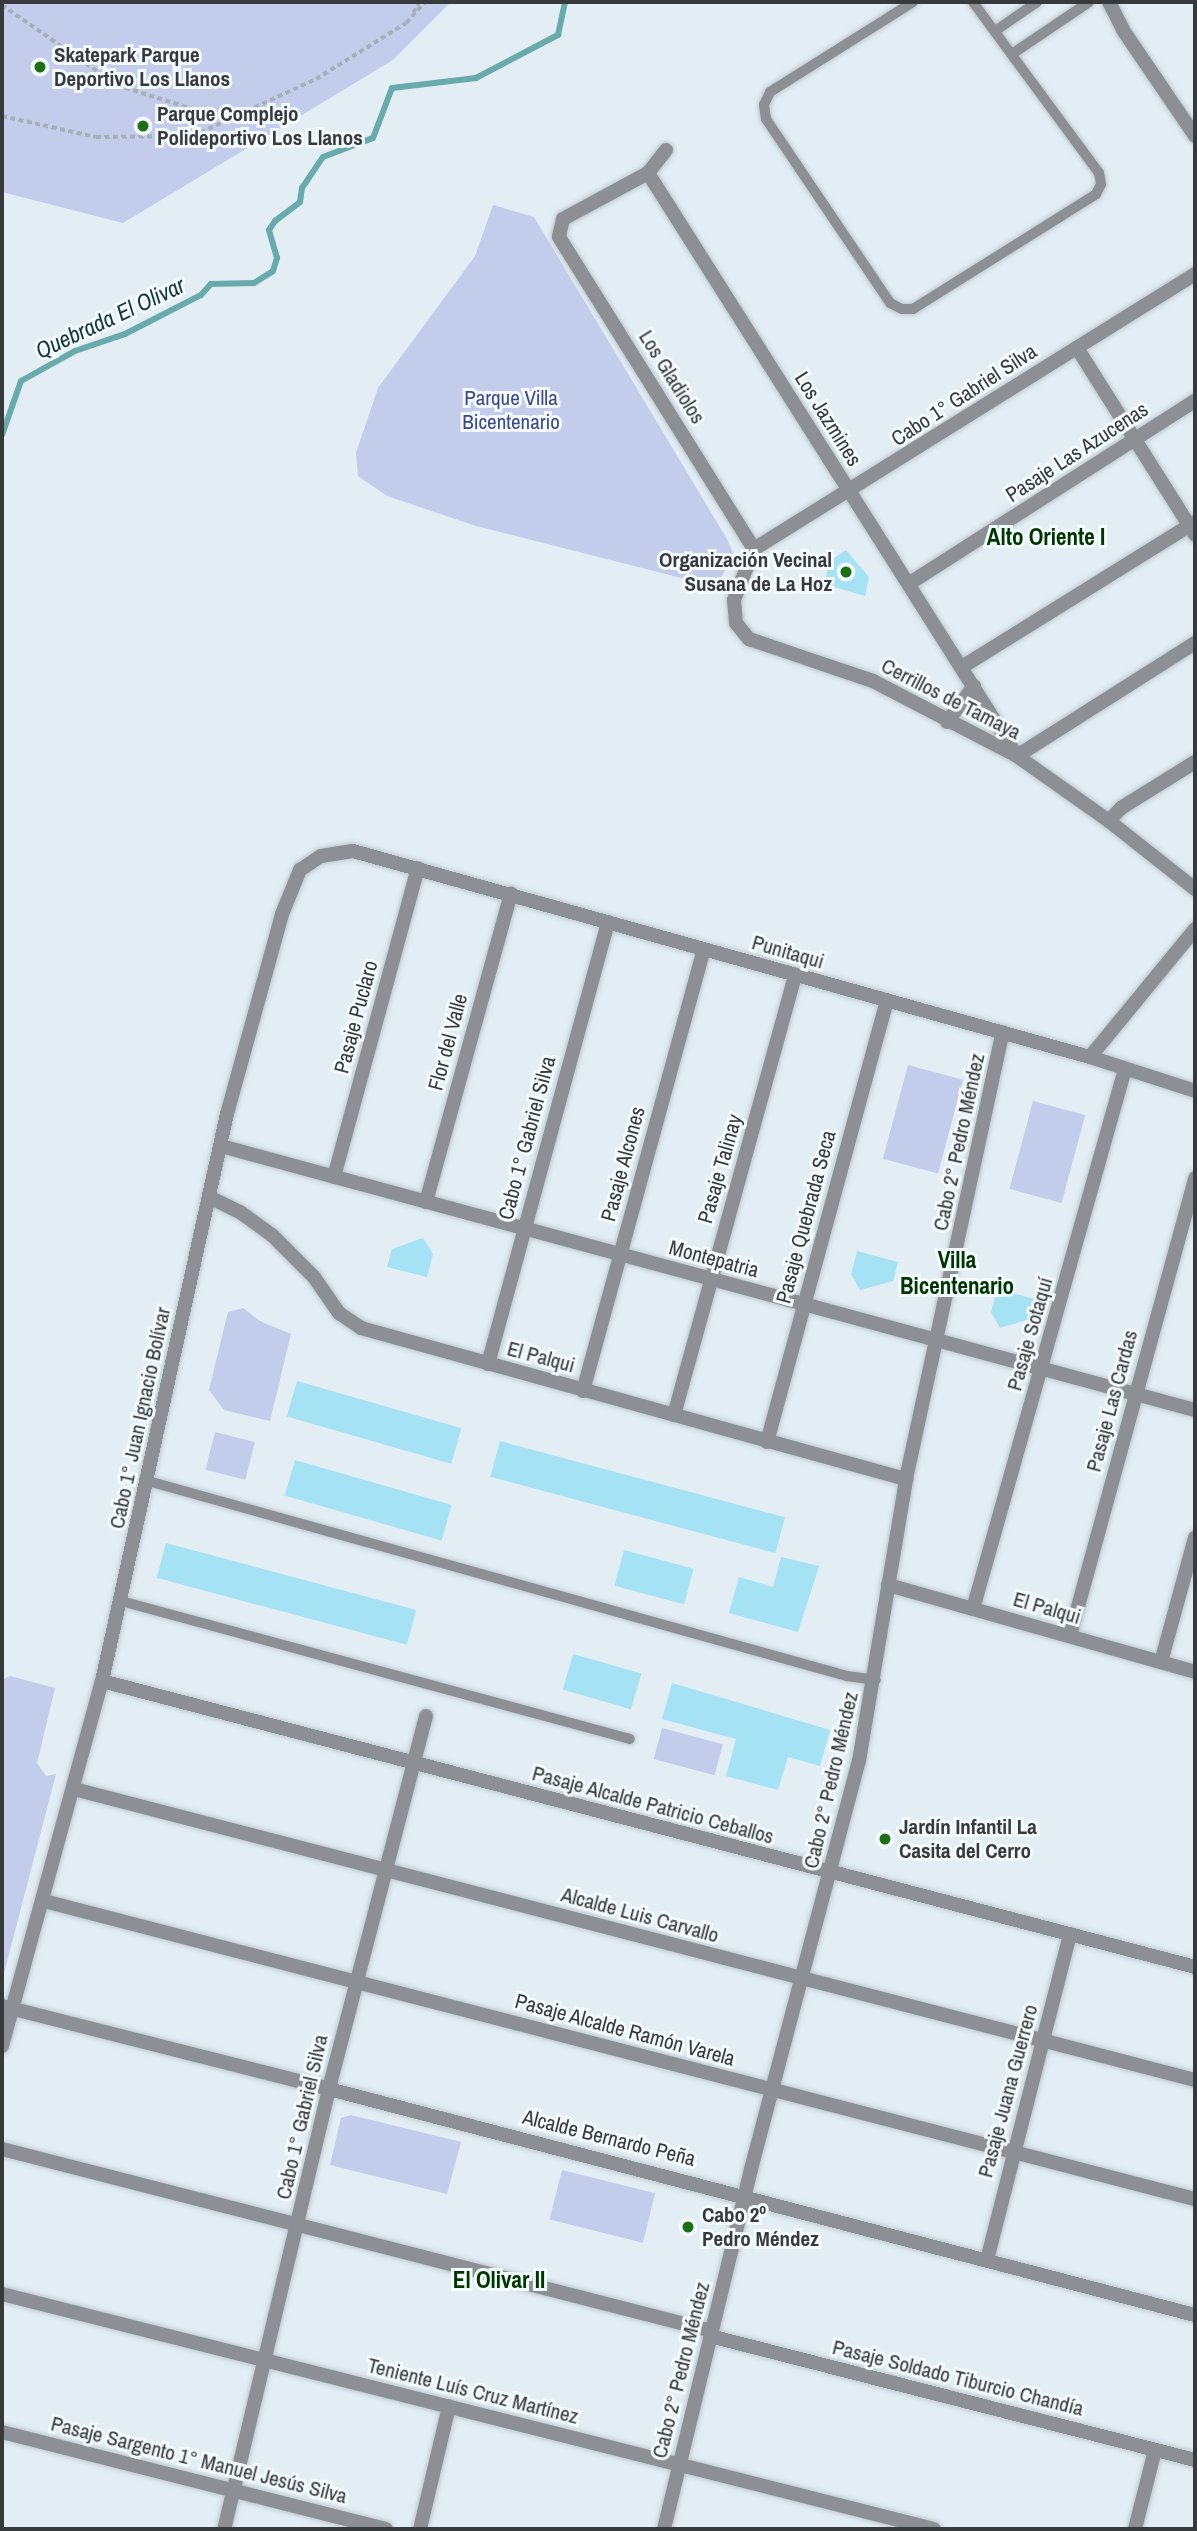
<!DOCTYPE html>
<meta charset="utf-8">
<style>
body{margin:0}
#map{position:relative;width:1197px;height:2531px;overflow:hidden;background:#e2edf4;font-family:"Archivo Narrow",sans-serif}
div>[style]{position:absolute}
.green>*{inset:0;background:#c4cceb;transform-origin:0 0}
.stream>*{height:6px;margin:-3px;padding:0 3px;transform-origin:3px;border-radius:3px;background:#69abad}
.building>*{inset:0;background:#a4e2f4;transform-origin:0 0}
.path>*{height:3.5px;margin-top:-1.75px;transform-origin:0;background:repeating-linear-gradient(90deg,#a7b0b6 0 5px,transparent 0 8.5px)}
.roads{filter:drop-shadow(0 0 2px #c0c9cf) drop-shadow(0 0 2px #c0c9cf)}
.service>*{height:10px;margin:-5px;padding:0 5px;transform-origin:5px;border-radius:5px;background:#8c8f93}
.minor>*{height:14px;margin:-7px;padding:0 7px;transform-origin:7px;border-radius:7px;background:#8c8f93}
.tertiary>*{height:14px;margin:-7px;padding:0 7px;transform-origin:7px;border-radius:7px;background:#8c8f93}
.dots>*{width:19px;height:19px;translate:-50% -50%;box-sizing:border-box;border:4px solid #f3fafe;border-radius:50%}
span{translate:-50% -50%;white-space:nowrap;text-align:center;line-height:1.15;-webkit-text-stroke:6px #f3fafe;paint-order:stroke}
.poi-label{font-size:21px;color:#363a3d;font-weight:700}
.left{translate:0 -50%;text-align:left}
.right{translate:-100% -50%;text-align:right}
.street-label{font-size:21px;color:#363a3d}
.park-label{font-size:21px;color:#3e4882}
.water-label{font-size:23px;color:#153738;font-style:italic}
.neighbourhood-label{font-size:23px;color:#003500;font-weight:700}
.frame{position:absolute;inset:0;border:4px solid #363a3d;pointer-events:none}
</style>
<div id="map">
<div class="green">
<i style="clip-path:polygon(2px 2px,451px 2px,393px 60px,123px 223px,2px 192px)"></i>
<i style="clip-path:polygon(493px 205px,534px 217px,727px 539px,733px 553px,717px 587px,476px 526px,387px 496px,358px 476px,356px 453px,378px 388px,475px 256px)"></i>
<i style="left:908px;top:1065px;width:57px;height:97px;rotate:15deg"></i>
<i style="left:1033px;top:1101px;width:54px;height:91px;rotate:15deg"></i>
<i style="clip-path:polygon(243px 1308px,260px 1321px,291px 1334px,270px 1421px,224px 1410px,209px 1390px,228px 1312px)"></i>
<i style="left:215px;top:1432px;width:41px;height:39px;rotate:14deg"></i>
<i style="clip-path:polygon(10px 1676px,55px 1688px,37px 1763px,46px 1776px,56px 1774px,2px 1981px,2px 1680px)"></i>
<i style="left:662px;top:1728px;width:63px;height:32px;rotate:15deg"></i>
<i style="clip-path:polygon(351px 2115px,461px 2142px,447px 2194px,330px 2165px,341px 2118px)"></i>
<i style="left:562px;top:2170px;width:96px;height:51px;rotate:14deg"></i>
</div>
<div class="stream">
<i style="left:2px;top:435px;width:57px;rotate:-70.6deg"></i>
<i style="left:21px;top:381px;width:62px;rotate:-29.1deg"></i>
<i style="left:75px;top:351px;width:53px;rotate:-18.8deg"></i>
<i style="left:125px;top:334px;width:85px;rotate:-27.2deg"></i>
<i style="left:201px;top:295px;width:15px;rotate:-48deg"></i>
<i style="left:211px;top:284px;width:43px;rotate:-1.3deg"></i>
<i style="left:254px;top:283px;width:22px;rotate:-32deg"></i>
<i style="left:273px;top:271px;width:14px;rotate:-73deg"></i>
<i style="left:277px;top:258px;width:29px;rotate:-106deg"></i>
<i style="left:269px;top:230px;width:11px;rotate:-56deg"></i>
<i style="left:275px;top:221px;width:31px;rotate:-37deg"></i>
<i style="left:300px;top:202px;width:14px;rotate:-82deg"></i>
<i style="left:302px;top:188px;width:37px;rotate:-56deg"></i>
<i style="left:323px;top:157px;width:53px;rotate:-20.8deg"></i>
<i style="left:373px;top:138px;width:53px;rotate:-69.2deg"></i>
<i style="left:392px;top:88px;width:85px;rotate:-6.8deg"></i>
<i style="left:476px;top:78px;width:93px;rotate:-27.7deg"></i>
<i style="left:558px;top:35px;width:34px;rotate:-78deg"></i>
</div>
<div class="building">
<i style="clip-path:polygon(846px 550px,869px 577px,865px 596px,824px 584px,830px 561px)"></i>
<i style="clip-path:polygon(423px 1238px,433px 1254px,427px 1277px,387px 1267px,392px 1249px)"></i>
<i style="clip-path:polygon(857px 1251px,898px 1262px,893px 1281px,860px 1290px,851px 1274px)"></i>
<i style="clip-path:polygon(997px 1289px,1038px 1300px,1033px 1318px,1000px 1328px,991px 1312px)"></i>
<i style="left:297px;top:1381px;width:171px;height:37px;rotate:16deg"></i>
<i style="left:500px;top:1441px;width:295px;height:37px;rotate:15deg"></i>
<i style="left:295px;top:1460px;width:163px;height:37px;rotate:16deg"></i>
<i style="left:166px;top:1543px;width:259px;height:36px;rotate:15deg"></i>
<i style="left:624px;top:1550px;width:72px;height:37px;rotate:15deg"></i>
<i style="clip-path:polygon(781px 1557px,819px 1566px,798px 1632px,729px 1613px,739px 1577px,773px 1587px)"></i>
<i style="left:573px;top:1654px;width:71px;height:37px;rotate:16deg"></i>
<i style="clip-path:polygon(672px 1683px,830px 1730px,820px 1766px,788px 1757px,778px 1790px,726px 1776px,736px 1739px,662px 1719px)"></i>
</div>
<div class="path">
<i style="left:2px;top:5px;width:140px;rotate:34.8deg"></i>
<i style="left:117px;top:85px;width:83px;rotate:17.6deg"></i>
<i style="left:196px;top:110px;width:36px;rotate:8deg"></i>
<i style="left:232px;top:115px;width:18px;rotate:-16deg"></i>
<i style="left:413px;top:13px;width:13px;rotate:-61deg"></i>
<i style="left:2px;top:116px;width:96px;rotate:12.6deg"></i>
<i style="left:96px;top:137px;width:97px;rotate:-0.6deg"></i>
<i style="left:193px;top:136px;width:136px;rotate:-24.9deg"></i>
<i style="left:316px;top:79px;width:106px;rotate:-31.9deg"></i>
<i style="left:406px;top:23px;width:28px;rotate:-48deg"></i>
</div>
<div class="roads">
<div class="service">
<i style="left:913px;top:2px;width:169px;rotate:147.8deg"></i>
<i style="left:770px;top:92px;width:14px;rotate:115deg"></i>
<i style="left:764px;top:105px;width:14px;rotate:82deg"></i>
<i style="left:766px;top:119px;width:222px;rotate:56deg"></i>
<i style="left:890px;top:303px;width:13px;rotate:27deg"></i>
<i style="left:902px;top:309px;width:11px"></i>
<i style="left:913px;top:309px;width:216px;rotate:-32.1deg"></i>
<i style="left:1096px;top:194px;width:11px;rotate:-63deg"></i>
<i style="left:1101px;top:184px;width:11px;rotate:-100deg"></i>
<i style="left:1099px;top:173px;width:212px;rotate:-126.4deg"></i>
<i style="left:995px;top:31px;width:51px;rotate:-34.6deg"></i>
<i style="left:1012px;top:54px;width:93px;rotate:-34deg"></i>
<i style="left:148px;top:1481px;width:726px;rotate:15.59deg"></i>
<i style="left:847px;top:1676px;width:29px;rotate:8deg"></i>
<i style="left:121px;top:1601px;width:527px;rotate:15.17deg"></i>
</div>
<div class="minor">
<i style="left:1109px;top:2px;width:31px;rotate:63deg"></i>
<i style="left:1123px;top:30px;width:128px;rotate:55.8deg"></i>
<i style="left:666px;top:150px;width:29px;rotate:128deg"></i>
<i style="left:648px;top:173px;width:97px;rotate:151.6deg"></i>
<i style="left:563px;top:219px;width:18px;rotate:103deg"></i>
<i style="left:559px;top:237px;width:368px;rotate:58deg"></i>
<i style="left:648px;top:173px;width:690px;rotate:57.67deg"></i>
<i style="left:1077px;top:348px;width:221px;rotate:57.7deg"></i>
<i style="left:754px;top:549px;width:55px;rotate:111.4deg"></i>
<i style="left:734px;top:600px;width:23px;rotate:85deg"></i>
<i style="left:736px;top:623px;width:21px;rotate:51deg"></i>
<i style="left:749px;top:639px;width:131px;rotate:18.7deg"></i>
<i style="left:873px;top:681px;width:162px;rotate:27.5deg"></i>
<i style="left:1017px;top:756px;width:113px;rotate:35.2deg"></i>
<i style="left:1109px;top:821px;width:110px;rotate:38.3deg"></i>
<i style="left:754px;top:549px;width:520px;rotate:-31.95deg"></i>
<i style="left:910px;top:583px;width:338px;rotate:-32.6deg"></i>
<i style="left:962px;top:667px;width:274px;rotate:-31.9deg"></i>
<i style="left:947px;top:722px;width:45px;rotate:-53.1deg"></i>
<i style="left:1017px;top:756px;width:211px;rotate:-32.4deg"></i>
<i style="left:1109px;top:821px;width:18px;rotate:-47deg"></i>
<i style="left:1121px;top:808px;width:87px;rotate:-31.9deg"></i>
<i style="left:1090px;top:1057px;width:166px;rotate:-50.6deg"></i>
<i style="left:221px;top:1146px;width:1009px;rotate:15.17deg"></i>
<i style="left:334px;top:1177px;width:320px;rotate:-74.8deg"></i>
<i style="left:209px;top:1197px;width:34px;rotate:26deg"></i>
<i style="left:240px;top:1212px;width:39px;rotate:36deg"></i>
<i style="left:272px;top:1235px;width:59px;rotate:45deg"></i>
<i style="left:314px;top:1277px;width:44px;rotate:55.2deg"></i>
<i style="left:339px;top:1313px;width:27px;rotate:34deg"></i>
<i style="left:361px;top:1328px;width:566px;rotate:15.49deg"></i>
<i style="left:426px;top:1202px;width:320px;rotate:-74.6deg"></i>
<i style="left:488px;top:1364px;width:458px;rotate:-74.8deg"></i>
<i style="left:583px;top:1391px;width:458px;rotate:-74.7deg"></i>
<i style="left:674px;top:1415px;width:455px;rotate:-74.6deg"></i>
<i style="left:767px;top:1442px;width:455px;rotate:-74.8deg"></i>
<i style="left:888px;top:1585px;width:319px;rotate:15.8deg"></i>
<i style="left:973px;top:1609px;width:561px;rotate:-74.28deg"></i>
<i style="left:1070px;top:1636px;width:475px;rotate:-74.7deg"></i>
<i style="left:1161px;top:1662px;width:129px;rotate:-74.7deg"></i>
<i style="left:102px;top:1681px;width:1130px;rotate:14.66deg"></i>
<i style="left:426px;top:1716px;width:385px;rotate:104.6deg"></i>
<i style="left:329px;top:2089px;width:895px;rotate:14.63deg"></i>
<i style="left:74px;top:1789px;width:1158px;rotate:14.55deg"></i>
<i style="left:44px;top:1901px;width:1189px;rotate:14.52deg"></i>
<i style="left:2px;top:2046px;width:378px;rotate:-74.7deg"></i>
<i style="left:102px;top:1681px;width:581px;rotate:-77.57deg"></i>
<i style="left:227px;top:1114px;width:207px;rotate:-74.6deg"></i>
<i style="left:282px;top:914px;width:48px;rotate:-67.8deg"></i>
<i style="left:300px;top:870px;width:25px;rotate:-34deg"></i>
<i style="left:321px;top:856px;width:32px;rotate:-9deg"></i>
<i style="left:353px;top:851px;width:765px;rotate:15.62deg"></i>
<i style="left:1090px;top:1057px;width:110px;rotate:17.9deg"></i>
<i style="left:2px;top:2149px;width:733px;rotate:14.38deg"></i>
<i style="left:987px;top:2260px;width:336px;rotate:-75.7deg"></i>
<i style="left:2px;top:2294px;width:961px;rotate:14.15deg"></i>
<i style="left:710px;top:2336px;width:501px;rotate:14.34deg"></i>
<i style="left:2px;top:2432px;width:396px;rotate:14.2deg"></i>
<i style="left:420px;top:2529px;width:126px;rotate:-76.7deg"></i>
<i style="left:664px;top:2529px;width:370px;rotate:-76.4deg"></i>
<i style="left:751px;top:2169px;width:422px;rotate:-75.2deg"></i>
<i style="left:859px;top:1761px;width:286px;rotate:-80.5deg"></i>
<i style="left:906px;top:1479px;width:457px;rotate:-77.8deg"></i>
<i style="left:1135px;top:2529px;width:81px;rotate:-75.8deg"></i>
</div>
<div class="tertiary">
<i style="left:2px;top:2006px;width:337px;rotate:14.2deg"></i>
<i style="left:329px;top:2089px;width:452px;rotate:103.4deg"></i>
</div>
</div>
<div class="dots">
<i style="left:40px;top:67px;background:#1e6e15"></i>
<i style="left:143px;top:126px;background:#1e6e15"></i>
<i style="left:846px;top:572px;background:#1e6e15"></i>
<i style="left:885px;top:1839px;background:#1e6e15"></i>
<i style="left:688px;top:2227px;background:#1e6e15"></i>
</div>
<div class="poi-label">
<span class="left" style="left:54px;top:67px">Skatepark Parque<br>Deportivo Los Llanos</span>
<span class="left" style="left:157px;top:126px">Parque Complejo<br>Polideportivo Los Llanos</span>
<span class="right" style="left:832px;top:572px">Organización Vecinal<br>Susana de La Hoz</span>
<span class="left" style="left:899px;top:1839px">Jardín Infantil La<br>Casita del Cerro</span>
<span class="left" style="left:702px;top:2227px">Cabo 2º<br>Pedro Méndez</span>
</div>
<div class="street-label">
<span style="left:672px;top:377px;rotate:58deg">Los Gladiolos</span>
<span style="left:964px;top:395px;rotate:-33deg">Cabo 1° Gabriel Silva</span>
<span style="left:828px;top:419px;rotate:58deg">Los Jazmines</span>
<span style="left:1077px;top:452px;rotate:-33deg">Pasaje Las Azucenas</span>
<span style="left:951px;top:699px;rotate:27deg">Cerrillos de Tamaya</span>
<span style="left:788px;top:952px;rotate:16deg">Punitaqui</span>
<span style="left:356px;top:1017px;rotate:-75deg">Pasaje Puclaro</span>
<span style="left:448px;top:1042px;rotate:-75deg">Flor del Valle</span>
<span style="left:527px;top:1138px;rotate:-75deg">Cabo 1° Gabriel Silva</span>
<span style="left:959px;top:1142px;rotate:-78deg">Cabo 2° Pedro Méndez</span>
<span style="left:623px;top:1164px;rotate:-75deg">Pasaje Alcones</span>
<span style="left:720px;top:1169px;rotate:-74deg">Pasaje Talinay</span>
<span style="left:806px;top:1217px;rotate:-75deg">Pasaje Quebrada Seca</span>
<span style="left:714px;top:1259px;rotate:15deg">Montepatria</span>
<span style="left:1030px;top:1334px;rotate:-74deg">Pasaje Sotaquí</span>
<span style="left:541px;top:1357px;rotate:15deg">El Palqui</span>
<span style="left:1112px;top:1401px;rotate:-75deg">Pasaje Las Cardas</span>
<span style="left:140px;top:1418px;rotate:-78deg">Cabo 1° Juan Ignacio Bolívar</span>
<span style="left:1047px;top:1608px;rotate:16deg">El Palqui</span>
<span style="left:831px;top:1780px;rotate:-77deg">Cabo 2° Pedro Méndez</span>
<span style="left:653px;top:1805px;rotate:15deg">Pasaje Alcalde Patricio Ceballos</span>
<span style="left:640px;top:1915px;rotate:15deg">Alcalde Luis Carvallo</span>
<span style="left:625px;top:2030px;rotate:15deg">Pasaje Alcalde Ramón Varela</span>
<span style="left:1008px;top:2091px;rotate:-75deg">Pasaje Juana Guerrero</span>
<span style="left:302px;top:2117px;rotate:-77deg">Cabo 1° Gabriel Silva</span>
<span style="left:609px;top:2138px;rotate:14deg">Alcalde Bernardo Peña</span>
<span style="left:681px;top:2370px;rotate:-76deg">Cabo 2° Pedro Méndez</span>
<span style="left:958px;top:2378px;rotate:14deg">Pasaje Soldado Tiburcio Chandía</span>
<span style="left:473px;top:2391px;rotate:14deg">Teniente Luís Cruz Martínez</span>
<span style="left:199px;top:2460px;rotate:14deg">Pasaje Sargento 1° Manuel Jesús Silva</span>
</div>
<div class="park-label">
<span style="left:511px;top:410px">Parque Villa<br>Bicentenario</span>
</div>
<div class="water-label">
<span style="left:110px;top:318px;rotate:-25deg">Quebrada El Olivar</span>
</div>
<div class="neighbourhood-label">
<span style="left:1046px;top:537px">Alto Oriente I</span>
<span style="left:957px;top:1273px">Villa<br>Bicentenario</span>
<span style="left:499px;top:2280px">El Olivar II</span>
</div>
<div class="frame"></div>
</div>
